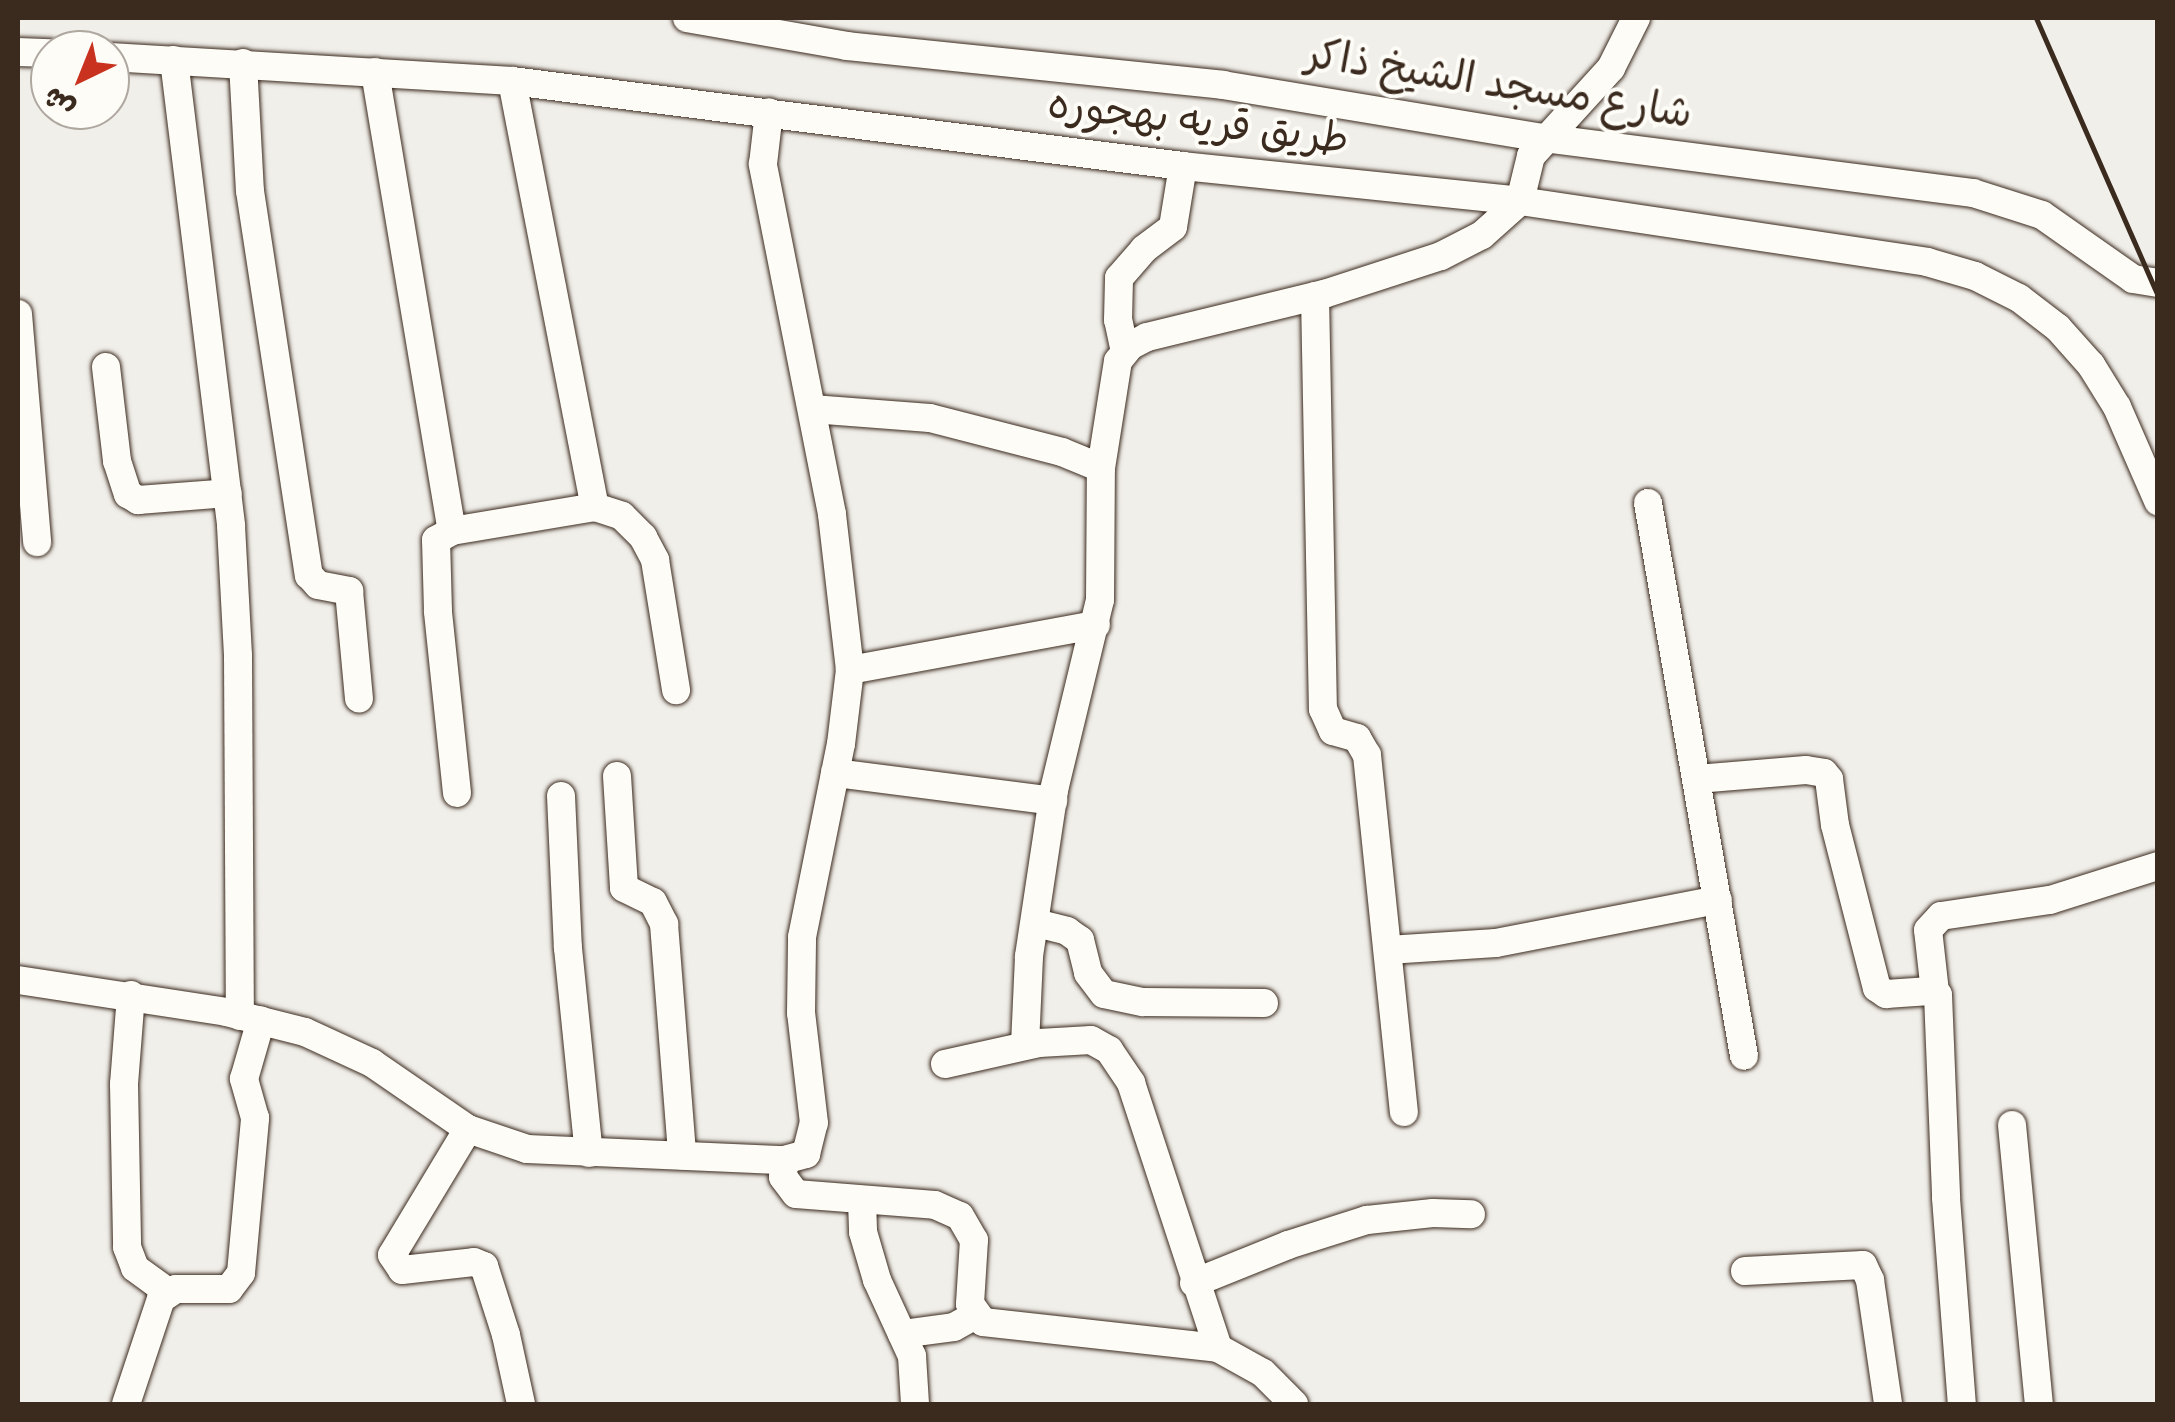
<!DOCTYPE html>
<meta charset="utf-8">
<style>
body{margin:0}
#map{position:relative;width:2175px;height:1422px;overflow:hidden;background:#f1efea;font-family:"Indie Flower","Playpen Sans Arabic",sans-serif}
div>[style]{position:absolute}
.roads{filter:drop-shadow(0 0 2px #3b2a1e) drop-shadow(0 0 2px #3b2a1e)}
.minor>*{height:28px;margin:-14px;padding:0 14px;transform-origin:14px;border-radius:14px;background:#fdfcf7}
.rail>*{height:5px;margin:-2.5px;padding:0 2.5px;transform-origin:2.5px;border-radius:2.5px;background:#3b2a1e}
span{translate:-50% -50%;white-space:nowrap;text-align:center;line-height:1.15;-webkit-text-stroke:8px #fdfcf7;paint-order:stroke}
.street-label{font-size:42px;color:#3b2a1e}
.frame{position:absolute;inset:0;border:20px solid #3b2a1e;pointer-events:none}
.north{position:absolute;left:30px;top:30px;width:100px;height:100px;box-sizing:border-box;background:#fdfcf7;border:2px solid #afa8a0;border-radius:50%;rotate:223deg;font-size:28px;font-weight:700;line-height:40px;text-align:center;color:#3b2a1e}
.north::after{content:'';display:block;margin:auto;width:35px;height:45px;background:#c8321e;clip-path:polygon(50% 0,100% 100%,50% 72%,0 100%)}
</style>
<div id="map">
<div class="roads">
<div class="minor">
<i style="left:687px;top:18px;width:162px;rotate:9.9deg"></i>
<i style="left:847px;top:46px;width:378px;rotate:5.9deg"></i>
<i style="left:1223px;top:85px;width:324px;rotate:9.4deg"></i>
<i style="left:1543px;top:138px;width:434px;rotate:7.3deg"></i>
<i style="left:1973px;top:193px;width:72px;rotate:17.7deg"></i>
<i style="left:2042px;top:215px;width:111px;rotate:35.1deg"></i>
<i style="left:2133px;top:279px;width:25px;rotate:9deg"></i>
<i style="left:18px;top:52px;width:32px;rotate:2deg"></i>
<i style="left:110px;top:57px;width:403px;rotate:3.4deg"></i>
<i style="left:512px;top:81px;width:676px;rotate:7.22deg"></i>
<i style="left:1183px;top:166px;width:339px;rotate:5.9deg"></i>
<i style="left:1520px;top:201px;width:412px;rotate:8.5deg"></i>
<i style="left:1927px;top:262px;width:50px;rotate:16.3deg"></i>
<i style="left:1975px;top:276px;width:49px;rotate:26.6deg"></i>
<i style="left:2019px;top:298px;width:49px;rotate:37.6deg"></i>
<i style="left:2058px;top:328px;width:50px;rotate:48.3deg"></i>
<i style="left:2091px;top:365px;width:49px;rotate:58.2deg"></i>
<i style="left:2117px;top:407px;width:103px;rotate:66.4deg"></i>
<i style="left:174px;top:60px;width:469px;rotate:83deg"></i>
<i style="left:231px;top:526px;width:130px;rotate:86.9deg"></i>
<i style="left:238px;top:656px;width:360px;rotate:89.7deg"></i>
<i style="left:243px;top:63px;width:128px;rotate:86.9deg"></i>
<i style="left:250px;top:191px;width:389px;rotate:81.3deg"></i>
<i style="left:309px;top:575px;width:13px;rotate:48deg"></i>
<i style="left:318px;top:585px;width:32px;rotate:11deg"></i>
<i style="left:349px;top:591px;width:108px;rotate:84.7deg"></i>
<i style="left:375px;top:72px;width:465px;rotate:80.5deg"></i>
<i style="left:512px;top:81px;width:434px;rotate:79deg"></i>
<i style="left:595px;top:507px;width:28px;rotate:18deg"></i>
<i style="left:622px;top:516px;width:30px;rotate:45deg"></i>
<i style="left:643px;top:537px;width:26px;rotate:62deg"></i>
<i style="left:655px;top:560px;width:132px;rotate:80.8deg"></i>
<i style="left:1315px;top:296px;width:413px;rotate:88.9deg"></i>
<i style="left:1323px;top:709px;width:24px;rotate:66deg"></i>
<i style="left:1333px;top:731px;width:25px;rotate:16deg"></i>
<i style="left:1357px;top:738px;width:20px;rotate:60deg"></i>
<i style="left:1367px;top:755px;width:359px;rotate:84.1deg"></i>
<i style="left:18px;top:314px;width:229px;rotate:85.2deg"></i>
<i style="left:1125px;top:352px;width:33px;rotate:-102deg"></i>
<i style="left:1118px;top:320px;width:42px;rotate:-88.6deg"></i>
<i style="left:1119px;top:278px;width:38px;rotate:-49deg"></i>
<i style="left:1144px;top:249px;width:36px;rotate:-37deg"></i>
<i style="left:1173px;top:227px;width:62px;rotate:-80.7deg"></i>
<i style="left:106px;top:367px;width:95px;rotate:83.3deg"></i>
<i style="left:117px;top:461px;width:35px;rotate:72deg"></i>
<i style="left:128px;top:494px;width:12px;rotate:31deg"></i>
<i style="left:138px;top:500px;width:90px;rotate:-4.4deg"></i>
<i style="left:812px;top:409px;width:118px;rotate:4.4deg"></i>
<i style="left:930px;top:418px;width:136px;rotate:14.4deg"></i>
<i style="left:1062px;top:452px;width:42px;rotate:22.3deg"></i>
<i style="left:1648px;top:503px;width:561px;rotate:80.15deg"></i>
<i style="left:850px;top:670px;width:250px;rotate:-10.4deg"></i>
<i style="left:835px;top:773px;width:220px;rotate:7.3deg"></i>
<i style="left:617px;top:776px;width:112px;rotate:86.4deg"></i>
<i style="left:624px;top:888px;width:32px;rotate:26deg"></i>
<i style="left:653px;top:902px;width:25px;rotate:63deg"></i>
<i style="left:664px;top:924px;width:232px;rotate:85.5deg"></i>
<i style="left:1697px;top:779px;width:109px;rotate:-4.7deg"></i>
<i style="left:1806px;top:770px;width:18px;rotate:9deg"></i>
<i style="left:1824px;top:773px;width:8px;rotate:50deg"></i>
<i style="left:1829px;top:779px;width:46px;rotate:82.6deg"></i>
<i style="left:1835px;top:825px;width:168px;rotate:75.6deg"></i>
<i style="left:1877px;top:988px;width:11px;rotate:34deg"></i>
<i style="left:1886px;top:994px;width:44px;rotate:-3.9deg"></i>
<i style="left:1930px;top:991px;width:9px;rotate:27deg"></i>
<i style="left:1938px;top:995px;width:203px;rotate:87.7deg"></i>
<i style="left:1946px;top:1198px;width:207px;rotate:85.6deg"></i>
<i style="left:457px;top:793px;width:183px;rotate:-96deg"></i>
<i style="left:438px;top:611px;width:71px;rotate:-91.6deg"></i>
<i style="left:436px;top:540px;width:18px;rotate:-29deg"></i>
<i style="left:452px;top:531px;width:145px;rotate:-9.5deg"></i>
<i style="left:561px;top:796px;width:152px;rotate:87.4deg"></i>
<i style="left:568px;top:948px;width:206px;rotate:84.2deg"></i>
<i style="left:1036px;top:923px;width:32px;rotate:14deg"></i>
<i style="left:1067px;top:931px;width:16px;rotate:35deg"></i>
<i style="left:1080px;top:940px;width:34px;rotate:76deg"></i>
<i style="left:1088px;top:973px;width:26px;rotate:53deg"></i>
<i style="left:1104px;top:994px;width:40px;rotate:12deg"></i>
<i style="left:1143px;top:1002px;width:121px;rotate:0.5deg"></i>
<i style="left:1388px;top:950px;width:108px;rotate:-3.7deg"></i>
<i style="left:1496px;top:943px;width:226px;rotate:-11deg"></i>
<i style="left:18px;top:980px;width:210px;rotate:8.7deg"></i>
<i style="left:226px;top:1012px;width:81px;rotate:14.2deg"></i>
<i style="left:305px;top:1032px;width:74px;rotate:24.8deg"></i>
<i style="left:372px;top:1063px;width:116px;rotate:34.5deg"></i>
<i style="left:468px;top:1129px;width:62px;rotate:18.7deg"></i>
<i style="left:527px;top:1149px;width:257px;rotate:2.5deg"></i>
<i style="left:784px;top:1160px;width:23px;rotate:-15deg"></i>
<i style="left:806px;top:1154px;width:32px;rotate:-76deg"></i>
<i style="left:814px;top:1123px;width:111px;rotate:-96.7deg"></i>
<i style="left:801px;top:1013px;width:76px;rotate:-89.2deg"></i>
<i style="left:802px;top:937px;width:197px;rotate:-78.6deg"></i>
<i style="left:841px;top:744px;width:75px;rotate:-83.1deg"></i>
<i style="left:850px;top:670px;width:157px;rotate:-96.6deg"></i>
<i style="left:832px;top:514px;width:357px;rotate:-101.2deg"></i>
<i style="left:763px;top:164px;width:52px;rotate:-83.4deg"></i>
<i style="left:1935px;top:992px;width:62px;rotate:-96.4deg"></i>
<i style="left:1928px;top:930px;width:19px;rotate:-47deg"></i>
<i style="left:1941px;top:916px;width:110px;rotate:-8.4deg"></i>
<i style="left:2050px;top:900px;width:113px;rotate:-17.5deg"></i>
<i style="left:131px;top:995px;width:89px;rotate:94.5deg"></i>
<i style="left:124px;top:1084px;width:163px;rotate:88.9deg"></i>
<i style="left:127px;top:1247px;width:22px;rotate:69deg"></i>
<i style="left:135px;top:1268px;width:41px;rotate:36deg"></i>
<i style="left:1025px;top:1045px;width:89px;rotate:-87.4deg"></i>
<i style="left:1029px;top:956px;width:168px;rotate:-81.4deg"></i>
<i style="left:1054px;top:790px;width:195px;rotate:-76.4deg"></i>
<i style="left:1100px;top:600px;width:132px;rotate:-89.6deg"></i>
<i style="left:1101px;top:468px;width:108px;rotate:-81deg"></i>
<i style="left:1118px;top:361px;width:19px;rotate:-51deg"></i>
<i style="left:1130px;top:346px;width:19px;rotate:-28deg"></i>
<i style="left:1147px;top:337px;width:182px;rotate:-13.7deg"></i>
<i style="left:1324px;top:294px;width:123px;rotate:-18deg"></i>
<i style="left:1441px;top:256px;width:46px;rotate:-27.1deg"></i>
<i style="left:1482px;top:235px;width:51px;rotate:-41.8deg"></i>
<i style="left:1520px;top:201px;width:46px;rotate:-76.3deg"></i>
<i style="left:1531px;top:156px;width:119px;rotate:-47.7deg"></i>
<i style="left:1611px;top:68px;width:56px;rotate:-63.4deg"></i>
<i style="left:945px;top:1064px;width:96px;rotate:-12.6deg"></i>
<i style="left:1039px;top:1043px;width:52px;rotate:-3.3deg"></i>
<i style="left:1091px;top:1040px;width:21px;rotate:29deg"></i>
<i style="left:1109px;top:1050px;width:40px;rotate:56deg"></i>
<i style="left:1131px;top:1083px;width:279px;rotate:71.8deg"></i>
<i style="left:2012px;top:1125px;width:280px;rotate:84.5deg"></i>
<i style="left:468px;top:1129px;width:147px;rotate:121.1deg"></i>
<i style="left:392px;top:1255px;width:18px;rotate:56deg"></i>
<i style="left:402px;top:1270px;width:72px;rotate:-6.3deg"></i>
<i style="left:474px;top:1262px;width:11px;rotate:22deg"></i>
<i style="left:484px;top:1266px;width:72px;rotate:72.3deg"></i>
<i style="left:506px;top:1335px;width:71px;rotate:77.7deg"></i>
<i style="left:784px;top:1160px;width:17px;rotate:93deg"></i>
<i style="left:783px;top:1177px;width:21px;rotate:53deg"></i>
<i style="left:796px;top:1194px;width:139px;rotate:4.5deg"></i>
<i style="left:935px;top:1205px;width:27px;rotate:24deg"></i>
<i style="left:960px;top:1216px;width:28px;rotate:60deg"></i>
<i style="left:974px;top:1240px;width:64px;rotate:93.6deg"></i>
<i style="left:970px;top:1304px;width:22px;rotate:54deg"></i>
<i style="left:983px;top:1322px;width:236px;rotate:6.3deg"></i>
<i style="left:1218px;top:1348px;width:51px;rotate:29.1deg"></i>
<i style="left:1263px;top:1373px;width:44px;rotate:45deg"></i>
<i style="left:862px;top:1201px;width:31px;rotate:88deg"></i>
<i style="left:863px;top:1232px;width:50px;rotate:73.7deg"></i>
<i style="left:877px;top:1280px;width:84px;rotate:65.3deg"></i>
<i style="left:912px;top:1356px;width:48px;rotate:86.4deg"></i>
<i style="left:1745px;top:1271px;width:118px;rotate:-2.9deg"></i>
<i style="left:1863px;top:1265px;width:17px;rotate:65deg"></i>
<i style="left:1870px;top:1280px;width:125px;rotate:81.7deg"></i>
<i style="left:1194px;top:1283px;width:101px;rotate:-22deg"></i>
<i style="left:1288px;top:1245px;width:83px;rotate:-17.6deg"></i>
<i style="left:1367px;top:1220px;width:66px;rotate:-6.1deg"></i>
<i style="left:1433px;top:1213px;width:38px;rotate:2deg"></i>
<i style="left:902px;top:1334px;width:52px;rotate:-7.7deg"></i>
<i style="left:954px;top:1327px;width:23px;rotate:-29deg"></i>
<i style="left:126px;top:1404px;width:111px;rotate:-71.6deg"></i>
<i style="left:161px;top:1299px;width:18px;rotate:-34deg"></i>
<i style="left:176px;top:1289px;width:53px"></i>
<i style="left:229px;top:1289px;width:20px;rotate:-53deg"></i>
<i style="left:241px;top:1273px;width:156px;rotate:-84.8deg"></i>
<i style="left:255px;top:1118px;width:41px;rotate:-105.8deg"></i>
<i style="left:244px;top:1079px;width:61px;rotate:-73.9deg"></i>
</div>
</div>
<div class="rail">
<i style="left:2036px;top:18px;width:304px;rotate:66.3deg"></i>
</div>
<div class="street-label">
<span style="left:1499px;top:87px;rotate:9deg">شارع مسجد الشيخ ذاكر</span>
<span style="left:1198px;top:125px;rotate:7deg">طريق قريه بهجوره</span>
</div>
<div class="frame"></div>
<div class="north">ش</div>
</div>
